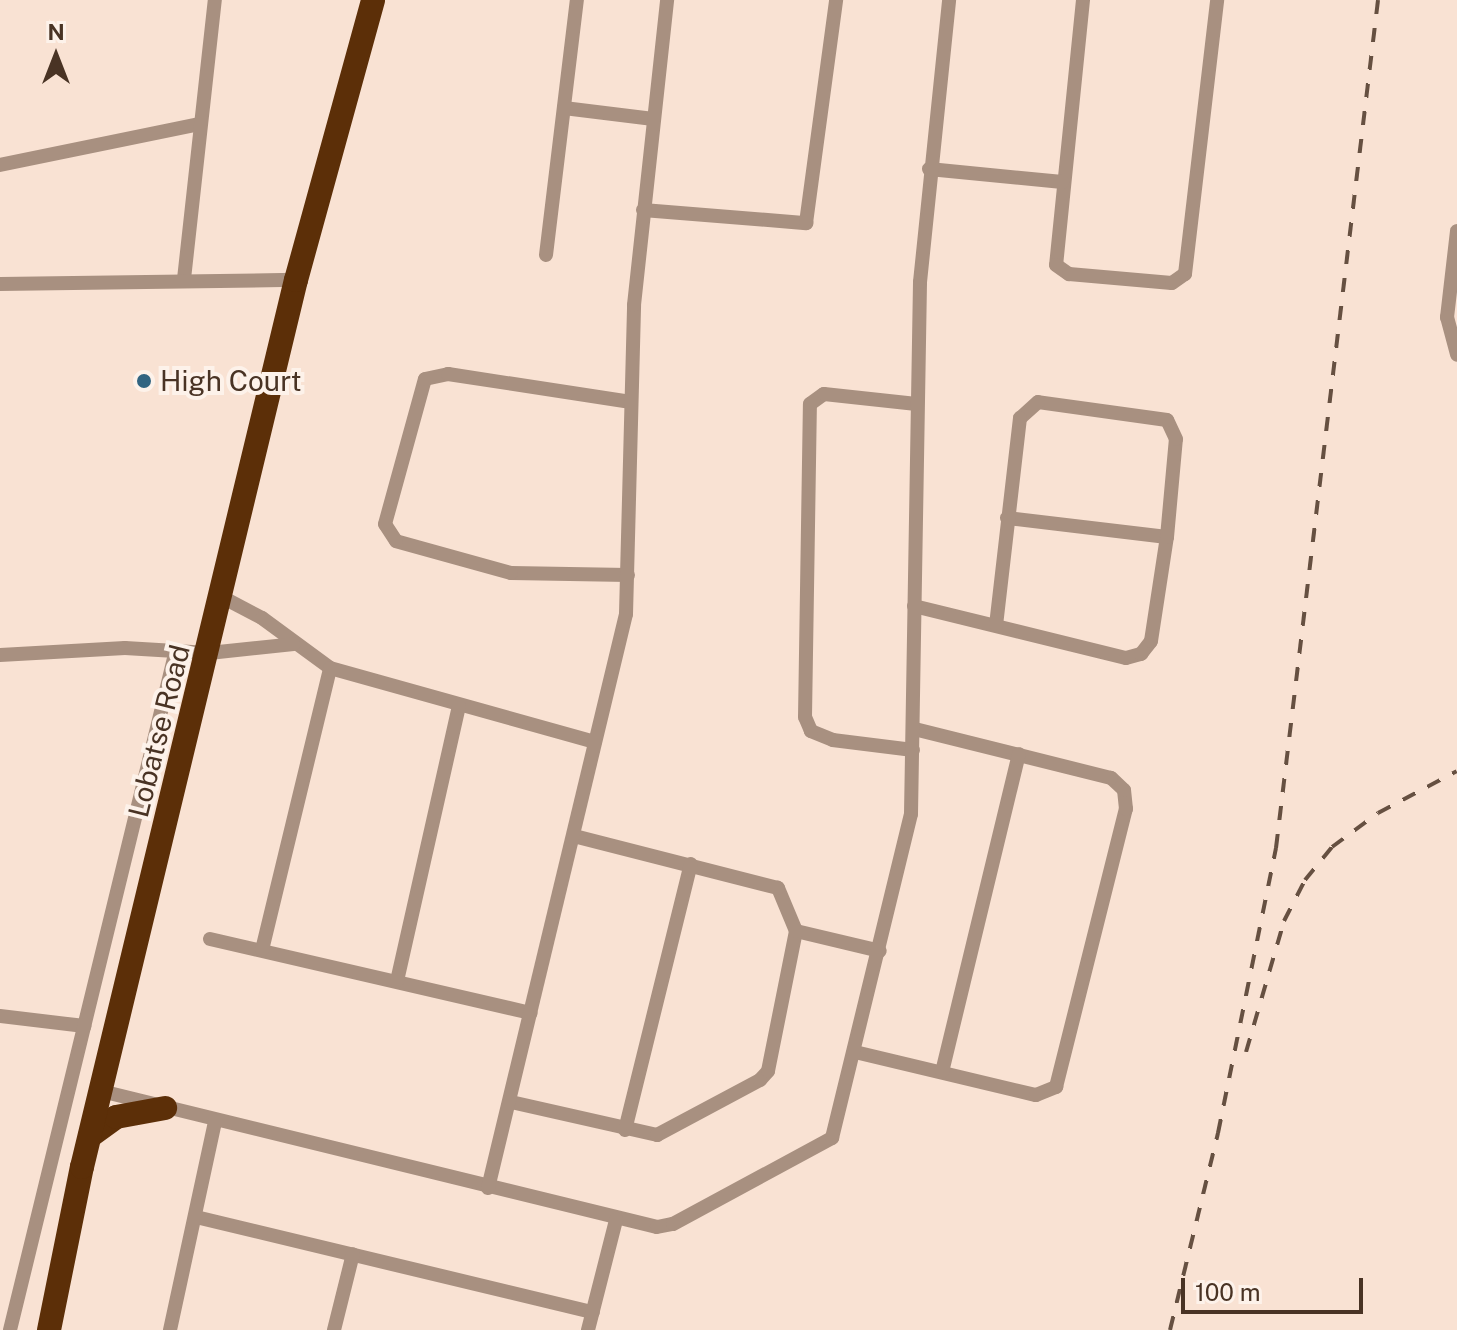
<!DOCTYPE html>
<style>
body{margin:0}
#map{position:relative;width:1457px;height:1330px;overflow:hidden;background:#f9e2d3;font-family:"Public Sans",sans-serif}
div>[style]{position:absolute}
.street>*{height:14px;margin:-7px;padding:0 7px;transform-origin:7px;border-radius:7px;background:#a89080}
.highway>*{height:24px;margin:-12px;padding:0 12px;transform-origin:12px;border-radius:12px;background:#5c2f08}
.rail>*{height:4px;margin-top:-2px;transform-origin:0;background:repeating-linear-gradient(90deg,#665041 0 14px,transparent 0 28px)}
.dots>*{width:22px;height:22px;translate:-50% -50%;box-sizing:border-box;border:4px solid #fdf2ea;border-radius:50%}
span{translate:-50% -50%;white-space:nowrap;text-align:center;line-height:1.15;-webkit-text-stroke:8px #fdf2ea;paint-order:stroke}
.poi-label{font-size:28px;color:#493324}
.left{translate:0 -50%;text-align:left}
.street-label{font-size:28px;color:#493324}
.north{position:absolute;left:16px;top:16px;width:80px;height:80px;-webkit-text-stroke:6px #fdf2ea;paint-order:stroke;rotate:0deg;font-size:22px;font-weight:700;line-height:32px;text-align:center;color:#493324}
.north::after{content:'';display:block;margin:auto;width:28px;height:36px;background:#493324;clip-path:polygon(50% 0,100% 100%,50% 72%,0 100%)}
.scale{position:absolute;left:1181px;top:1278px;width:182px;height:36px;box-sizing:border-box;border:4px solid #493324;border-top:0;padding-left:10px;font-size:24px;line-height:28px;white-space:nowrap;color:#493324;-webkit-text-stroke:6px #fdf2ea;paint-order:stroke}
</style>
<div id="map">
<div class="street">
<i style="left:1083px;top:0;width:266px;rotate:95.8deg"></i>
<i style="left:1056px;top:265px;width:16px;rotate:35deg"></i>
<i style="left:1069px;top:274px;width:103px;rotate:5deg"></i>
<i style="left:1172px;top:283px;width:16px;rotate:-35deg"></i>
<i style="left:1185px;top:274px;width:276px;rotate:-83.3deg"></i>
<i style="left:564px;top:108px;width:90px;rotate:7deg"></i>
<i style="left:0;top:165px;width:203px;rotate:-11.6deg"></i>
<i style="left:929px;top:169px;width:134px;rotate:5.6deg"></i>
<i style="left:643px;top:210px;width:164px;rotate:4.6deg"></i>
<i style="left:806px;top:223px;width:225px;rotate:-82.3deg"></i>
<i style="left:1457px;top:231px;width:87px;rotate:96.6deg"></i>
<i style="left:1447px;top:317px;width:39px;rotate:75deg"></i>
<i style="left:546px;top:255px;width:257px;rotate:-83.1deg"></i>
<i style="left:184px;top:279px;width:281px;rotate:-83.7deg"></i>
<i style="left:0;top:284px;width:296px;rotate:-0.8deg"></i>
<i style="left:1007px;top:518px;width:161px;rotate:6.8deg"></i>
<i style="left:628px;top:575px;width:117px;rotate:-179deg"></i>
<i style="left:511px;top:573px;width:119px;rotate:-164.5deg"></i>
<i style="left:396px;top:541px;width:20px;rotate:-123deg"></i>
<i style="left:385px;top:524px;width:150px;rotate:-74.6deg"></i>
<i style="left:425px;top:379px;width:24px;rotate:-12deg"></i>
<i style="left:448px;top:374px;width:185px;rotate:8.7deg"></i>
<i style="left:222px;top:597px;width:45px;rotate:27.7deg"></i>
<i style="left:262px;top:618px;width:84px;rotate:36.3deg"></i>
<i style="left:330px;top:668px;width:275px;rotate:15.6deg"></i>
<i style="left:914px;top:606px;width:218px;rotate:13.8deg"></i>
<i style="left:1126px;top:658px;width:16px;rotate:-15deg"></i>
<i style="left:1141px;top:654px;width:16px;rotate:-52deg"></i>
<i style="left:1151px;top:641px;width:105px;rotate:-81.3deg"></i>
<i style="left:1167px;top:537px;width:98px;rotate:-84.8deg"></i>
<i style="left:1176px;top:439px;width:21px;rotate:-115deg"></i>
<i style="left:1167px;top:420px;width:130px;rotate:-172.1deg"></i>
<i style="left:1038px;top:402px;width:24px;rotate:138deg"></i>
<i style="left:1020px;top:418px;width:208px;rotate:96.6deg"></i>
<i style="left:0;top:655px;width:125px;rotate:-3.2deg"></i>
<i style="left:125px;top:648px;width:84px;rotate:3.4deg"></i>
<i style="left:209px;top:653px;width:85px;rotate:-6deg"></i>
<i style="left:913px;top:750px;width:81px;rotate:-172.9deg"></i>
<i style="left:833px;top:740px;width:24px;rotate:-158deg"></i>
<i style="left:811px;top:731px;width:15px;rotate:-113deg"></i>
<i style="left:805px;top:717px;width:313px;rotate:-89.1deg"></i>
<i style="left:810px;top:404px;width:17px;rotate:-36deg"></i>
<i style="left:824px;top:394px;width:93px;rotate:6.2deg"></i>
<i style="left:796px;top:931px;width:86px;rotate:13.4deg"></i>
<i style="left:210px;top:939px;width:329px;rotate:13deg"></i>
<i style="left:262px;top:950px;width:290px;rotate:-76.4deg"></i>
<i style="left:397px;top:981px;width:282px;rotate:-77.3deg"></i>
<i style="left:0;top:1016px;width:85px;rotate:6.8deg"></i>
<i style="left:855px;top:1052px;width:186px;rotate:13.4deg"></i>
<i style="left:1036px;top:1095px;width:22px;rotate:-22deg"></i>
<i style="left:1056px;top:1087px;width:287px;rotate:-75.9deg"></i>
<i style="left:1126px;top:809px;width:19px;rotate:-96deg"></i>
<i style="left:1124px;top:790px;width:18px;rotate:-137deg"></i>
<i style="left:1111px;top:778px;width:203px;rotate:-166deg"></i>
<i style="left:942px;top:1072px;width:327px;rotate:-76.4deg"></i>
<i style="left:101px;top:1091px;width:572px;rotate:13.74deg"></i>
<i style="left:657px;top:1227px;width:16px;rotate:-11deg"></i>
<i style="left:673px;top:1224px;width:181px;rotate:-28.4deg"></i>
<i style="left:832px;top:1138px;width:333px;rotate:-76.3deg"></i>
<i style="left:911px;top:814px;width:532px;rotate:-89.03deg"></i>
<i style="left:920px;top:282px;width:283px;rotate:-84.1deg"></i>
<i style="left:511px;top:1102px;width:150px;rotate:12.7deg"></i>
<i style="left:657px;top:1135px;width:117px;rotate:-28.1deg"></i>
<i style="left:760px;top:1080px;width:12px;rotate:-48deg"></i>
<i style="left:768px;top:1071px;width:143px;rotate:-78.7deg"></i>
<i style="left:796px;top:931px;width:47px;rotate:-112.7deg"></i>
<i style="left:778px;top:888px;width:211px;rotate:-165.7deg"></i>
<i style="left:625px;top:1130px;width:274px;rotate:-76.1deg"></i>
<i style="left:488px;top:1188px;width:590px;rotate:-76.48deg"></i>
<i style="left:626px;top:614px;width:309px;rotate:-88.5deg"></i>
<i style="left:634px;top:305px;width:307px;rotate:-83.8deg"></i>
<i style="left:196px;top:1217px;width:408px;rotate:13.5deg"></i>
<i style="left:10px;top:1330px;width:700px;rotate:-76.28deg"></i>
<i style="left:170px;top:1330px;width:214px;rotate:-77.8deg"></i>
<i style="left:334px;top:1330px;width:78px;rotate:-76deg"></i>
<i style="left:588px;top:1330px;width:114px;rotate:-75.7deg"></i>
</div>
<div class="highway">
<i style="left:90px;top:1136px;width:32px;rotate:-36deg"></i>
<i style="left:116px;top:1117px;width:50px;rotate:-10.4deg"></i>
<i style="left:49px;top:1330px;width:166px;rotate:-78.6deg"></i>
<i style="left:82px;top:1167px;width:912px;rotate:-76.44deg"></i>
<i style="left:296px;top:280px;width:290px;rotate:-74.6deg"></i>
</div>
<div class="rail">
<i style="left:1246px;top:1052px;width:136px;rotate:-73.8deg"></i>
<i style="left:1284px;top:921px;width:46px;rotate:-62.9deg"></i>
<i style="left:1305px;top:880px;width:43px;rotate:-50.7deg"></i>
<i style="left:1332px;top:847px;width:57px;rotate:-36.5deg"></i>
<i style="left:1378px;top:813px;width:89px;rotate:-28deg"></i>
<i style="left:1170px;top:1330px;width:203px;rotate:-76.3deg"></i>
<i style="left:1218px;top:1133px;width:291px;rotate:-78.5deg"></i>
<i style="left:1276px;top:848px;width:854px;rotate:-83.14deg"></i>
</div>
<div class="dots">
<i style="left:144px;top:381px;background:#316481"></i>
</div>
<div class="poi-label">
<span class="left" style="left:160px;top:381px">High Court</span>
</div>
<div class="street-label">
<span style="left:159px;top:731px;rotate:-76deg">Lobatse Road</span>
</div>
<div class="north">N</div>
<div class="scale">100 m</div>
</div>
